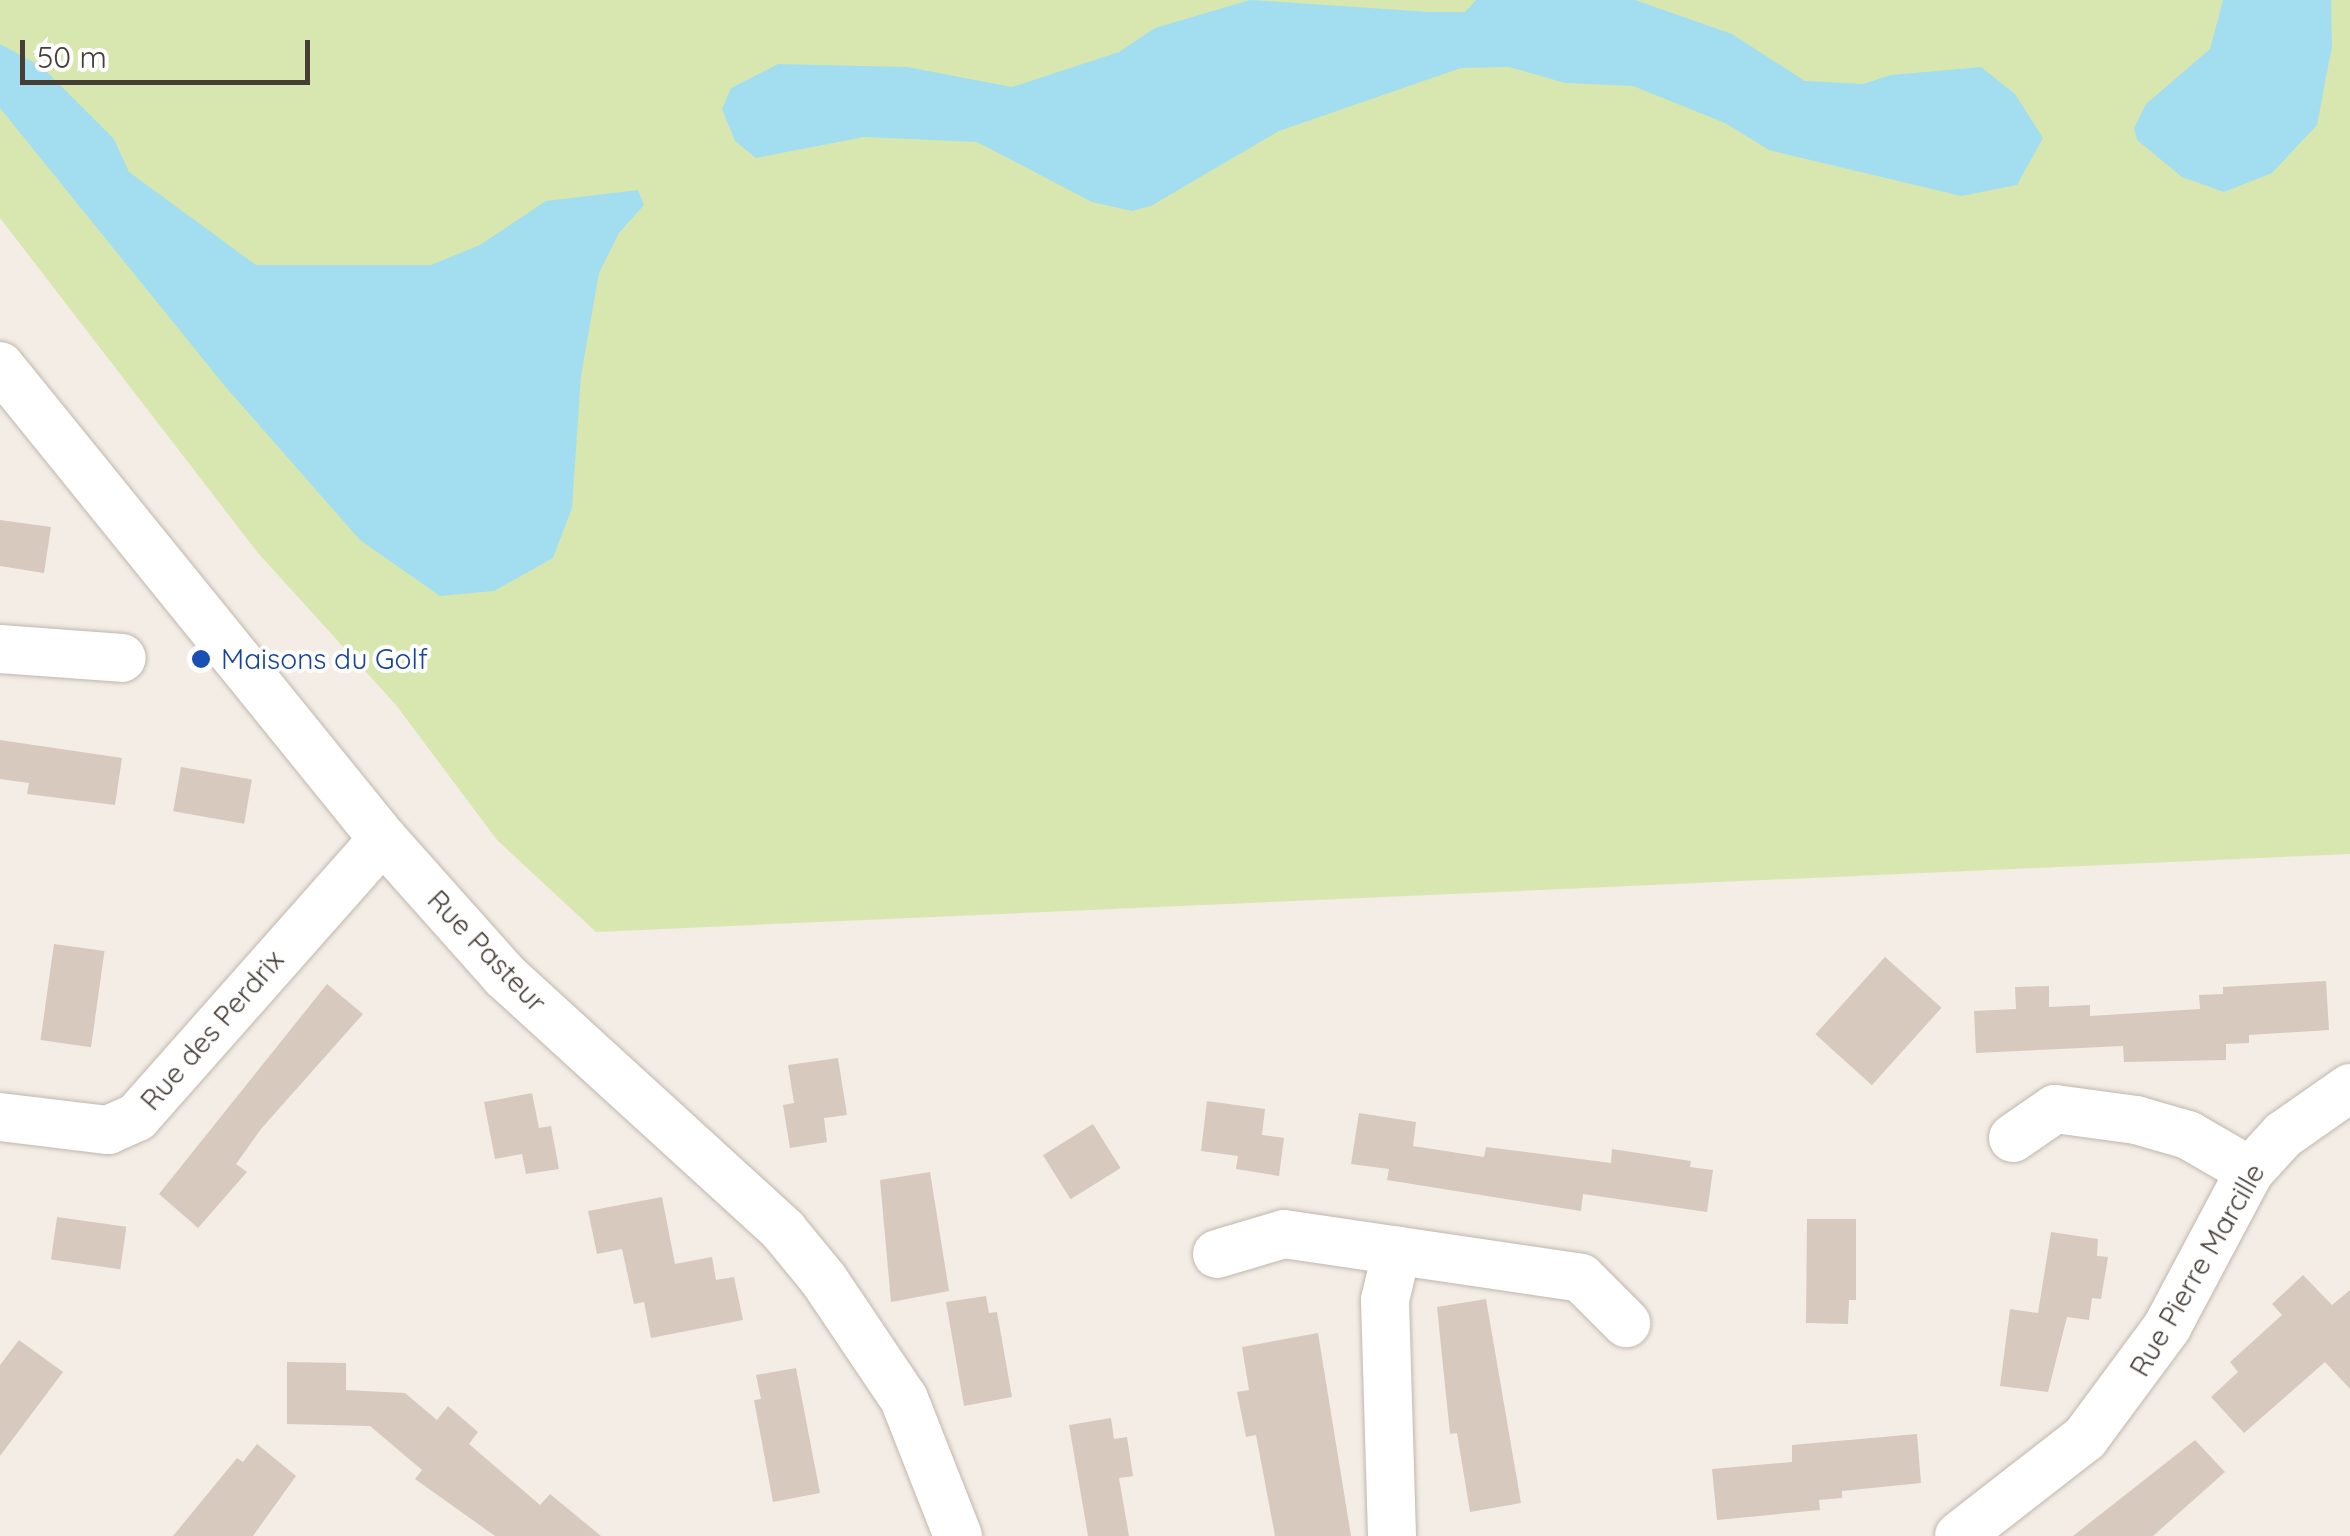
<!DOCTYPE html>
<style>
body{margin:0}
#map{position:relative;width:2350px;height:1536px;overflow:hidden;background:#f3ede6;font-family:Quicksand,sans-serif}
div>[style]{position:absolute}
.green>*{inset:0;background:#d8e7af}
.water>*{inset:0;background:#a2def0}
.building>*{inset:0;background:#d8c9be;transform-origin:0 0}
.roads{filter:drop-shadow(0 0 2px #c1b6ac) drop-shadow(0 0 2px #c1b6ac)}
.minor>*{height:48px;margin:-24px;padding:0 24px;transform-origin:24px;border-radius:24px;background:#fff}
.dots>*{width:28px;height:28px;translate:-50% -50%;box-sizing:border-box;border:5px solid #fff;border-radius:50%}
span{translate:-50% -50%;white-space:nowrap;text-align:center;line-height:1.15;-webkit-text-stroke:8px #fff;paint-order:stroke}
.transit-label{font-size:28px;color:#164399}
.left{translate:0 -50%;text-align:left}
.street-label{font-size:28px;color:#463d35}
.scale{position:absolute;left:20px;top:40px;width:290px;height:45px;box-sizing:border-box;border:5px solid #463d35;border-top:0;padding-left:12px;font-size:30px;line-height:35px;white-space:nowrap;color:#463d35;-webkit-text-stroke:8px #fff;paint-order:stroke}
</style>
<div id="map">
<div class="green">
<i style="clip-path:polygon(0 0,2350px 0,2350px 854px,596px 932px,497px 840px,396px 705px,258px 553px,0 218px)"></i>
</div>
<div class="water">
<i style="clip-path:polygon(1250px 0,1430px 12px,1465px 12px,1476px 0,1635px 0,1732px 34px,1805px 81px,1863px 84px,1891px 75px,1981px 67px,2015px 94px,2043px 138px,2017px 185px,1961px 196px,1769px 150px,1725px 123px,1633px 86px,1565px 83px,1509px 67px,1461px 68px,1279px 131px,1151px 206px,1132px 211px,1092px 202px,977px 142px,864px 137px,756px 158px,735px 141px,722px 109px,731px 88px,778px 64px,907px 67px,1012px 87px,1119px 52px,1155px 28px)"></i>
<i style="clip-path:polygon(2223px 0,2331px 0,2332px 46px,2317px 125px,2272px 173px,2224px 192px,2182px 177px,2137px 140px,2134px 128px,2146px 104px,2210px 49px)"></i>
<i style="clip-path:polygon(0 44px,42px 67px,114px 139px,129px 172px,256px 265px,431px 265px,480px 245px,546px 201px,638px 190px,644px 205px,619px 233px,599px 273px,581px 376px,572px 508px,553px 558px,494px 591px,440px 596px,360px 540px,224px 385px,0 108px)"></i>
</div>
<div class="building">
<i style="clip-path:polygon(0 520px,51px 527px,44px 573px,0 566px)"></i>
<i style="clip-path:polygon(0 740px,122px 758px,115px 805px,27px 794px,29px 783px,0 779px)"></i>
<i style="left:181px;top:767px;width:72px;height:45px;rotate:10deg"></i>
<i style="left:54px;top:944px;width:51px;height:97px;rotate:8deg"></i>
<i style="left:1885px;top:957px;width:76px;height:104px;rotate:42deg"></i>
<i style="clip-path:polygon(2326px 981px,2329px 1030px,2249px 1035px,2249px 1043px,2226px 1044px,2226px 1060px,2124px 1062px,2123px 1046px,1976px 1053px,1974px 1011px,2016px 1009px,2015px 987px,2049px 986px,2049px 1007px,2090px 1005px,2090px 1016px,2200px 1009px,2199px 995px,2223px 994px,2223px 987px)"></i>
<i style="clip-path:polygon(327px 984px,363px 1014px,261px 1129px,236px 1164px,247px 1172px,198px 1228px,159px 1194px)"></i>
<i style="clip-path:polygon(838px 1058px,847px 1115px,824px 1118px,827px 1142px,790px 1148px,783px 1105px,794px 1103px,788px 1065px)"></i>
<i style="clip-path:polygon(532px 1093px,539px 1128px,551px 1126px,559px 1169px,526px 1174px,522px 1154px,495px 1159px,484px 1102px)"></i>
<i style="clip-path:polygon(1207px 1101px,1265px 1109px,1262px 1135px,1284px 1138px,1279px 1176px,1236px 1169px,1238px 1156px,1201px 1151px)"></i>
<i style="clip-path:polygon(1359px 1113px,1416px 1122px,1413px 1146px,1484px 1157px,1486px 1147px,1611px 1163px,1612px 1149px,1691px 1161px,1690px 1167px,1713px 1170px,1707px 1212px,1583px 1194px,1581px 1211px,1387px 1180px,1389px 1169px,1351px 1164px)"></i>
<i style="left:1093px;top:1124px;width:52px;height:59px;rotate:58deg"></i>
<i style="clip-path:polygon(930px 1172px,949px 1291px,891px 1302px,880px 1180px)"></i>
<i style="clip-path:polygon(662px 1197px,675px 1264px,712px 1257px,716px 1280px,734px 1277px,743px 1320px,651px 1338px,644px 1302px,634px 1304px,622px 1249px,597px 1254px,588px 1211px)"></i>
<i style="left:57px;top:1217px;width:70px;height:43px;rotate:8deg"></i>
<i style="clip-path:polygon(1807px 1219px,1856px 1219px,1856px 1300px,1849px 1300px,1848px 1324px,1806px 1323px)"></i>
<i style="clip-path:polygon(2051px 1232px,2098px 1239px,2097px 1256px,2108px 1257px,2101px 1299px,2092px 1298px,2089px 1320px,2067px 1317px,2048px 1392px,2000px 1386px,2010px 1309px,2038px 1313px)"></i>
<i style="clip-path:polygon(2303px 1275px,2332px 1305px,2350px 1290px,2350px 1389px,2325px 1362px,2244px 1433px,2211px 1397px,2238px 1372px,2230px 1362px,2282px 1315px,2272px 1304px)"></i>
<i style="clip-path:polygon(986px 1296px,989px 1313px,997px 1312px,1012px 1397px,964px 1406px,946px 1302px)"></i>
<i style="clip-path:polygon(1486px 1299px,1521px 1503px,1470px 1512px,1457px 1433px,1450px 1434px,1437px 1307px)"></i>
<i style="clip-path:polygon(1318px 1333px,1351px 1536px,1275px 1536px,1256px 1435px,1246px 1437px,1237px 1392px,1249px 1390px,1242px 1347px)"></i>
<i style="clip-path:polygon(19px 1340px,63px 1372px,0 1456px,0 1365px)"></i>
<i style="clip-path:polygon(287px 1362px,346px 1363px,346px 1390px,405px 1393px,437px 1420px,448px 1406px,478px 1432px,469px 1444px,540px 1505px,550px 1494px,601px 1536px,495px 1536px,415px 1479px,422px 1470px,370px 1426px,287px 1424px)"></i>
<i style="clip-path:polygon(796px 1368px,820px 1493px,773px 1502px,754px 1400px,761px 1399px,756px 1375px)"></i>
<i style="clip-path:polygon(1111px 1418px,1114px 1439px,1127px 1437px,1133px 1476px,1119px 1478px,1129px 1536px,1088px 1536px,1069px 1425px)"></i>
<i style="clip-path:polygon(1917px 1434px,1921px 1483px,1842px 1491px,1842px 1498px,1819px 1500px,1820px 1510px,1717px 1520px,1712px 1469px,1792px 1462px,1792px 1445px)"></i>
<i style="clip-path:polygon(2195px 1440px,2225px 1472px,2153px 1536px,2073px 1536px)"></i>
<i style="clip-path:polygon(257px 1444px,296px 1476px,253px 1536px,173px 1536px,237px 1458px,243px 1462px)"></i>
</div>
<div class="roads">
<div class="minor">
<i style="left:0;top:366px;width:609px;rotate:51deg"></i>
<i style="left:383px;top:839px;width:183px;rotate:48.3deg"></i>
<i style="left:505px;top:976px;width:377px;rotate:42.4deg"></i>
<i style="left:783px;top:1230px;width:65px;rotate:50.6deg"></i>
<i style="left:824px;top:1280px;width:143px;rotate:56.1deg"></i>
<i style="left:904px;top:1399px;width:147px;rotate:68.5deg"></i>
<i style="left:0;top:649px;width:122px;rotate:4.2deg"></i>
<i style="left:0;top:1117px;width:109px;rotate:6.9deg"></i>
<i style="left:108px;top:1130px;width:32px;rotate:-24deg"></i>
<i style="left:137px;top:1117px;width:371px;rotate:-48.5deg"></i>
<i style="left:2013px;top:1138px;width:51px;rotate:-34.6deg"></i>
<i style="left:2055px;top:1109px;width:82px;rotate:7.7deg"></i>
<i style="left:2136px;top:1120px;width:54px;rotate:16.1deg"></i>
<i style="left:2188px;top:1135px;width:72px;rotate:30.1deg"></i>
<i style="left:1217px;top:1254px;width:70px;rotate:-16.6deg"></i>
<i style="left:1284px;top:1234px;width:300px;rotate:8.4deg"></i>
<i style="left:1581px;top:1278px;width:64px;rotate:45deg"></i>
<i style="left:1392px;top:1536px;width:236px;rotate:-91.7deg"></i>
<i style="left:1385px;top:1300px;width:51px;rotate:-76.5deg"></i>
<i style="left:1959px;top:1536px;width:160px;rotate:-37.9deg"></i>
<i style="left:2085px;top:1438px;width:138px;rotate:-53.5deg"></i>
<i style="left:2167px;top:1327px;width:177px;rotate:-62deg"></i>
<i style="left:2250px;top:1171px;width:49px;rotate:-47.5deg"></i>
<i style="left:2283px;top:1135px;width:82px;rotate:-35deg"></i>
</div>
</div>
<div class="dots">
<i style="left:201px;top:659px;background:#1a4fb4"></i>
</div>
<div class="transit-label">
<span class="left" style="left:221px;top:659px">Maisons du Golf</span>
</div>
<div class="street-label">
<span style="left:487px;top:951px;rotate:46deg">Rue Pasteur</span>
<span style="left:212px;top:1030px;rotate:-49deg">Rue des Perdrix</span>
<span style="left:2197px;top:1270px;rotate:-60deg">Rue Pierre Marcille</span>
</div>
<div class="scale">50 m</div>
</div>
